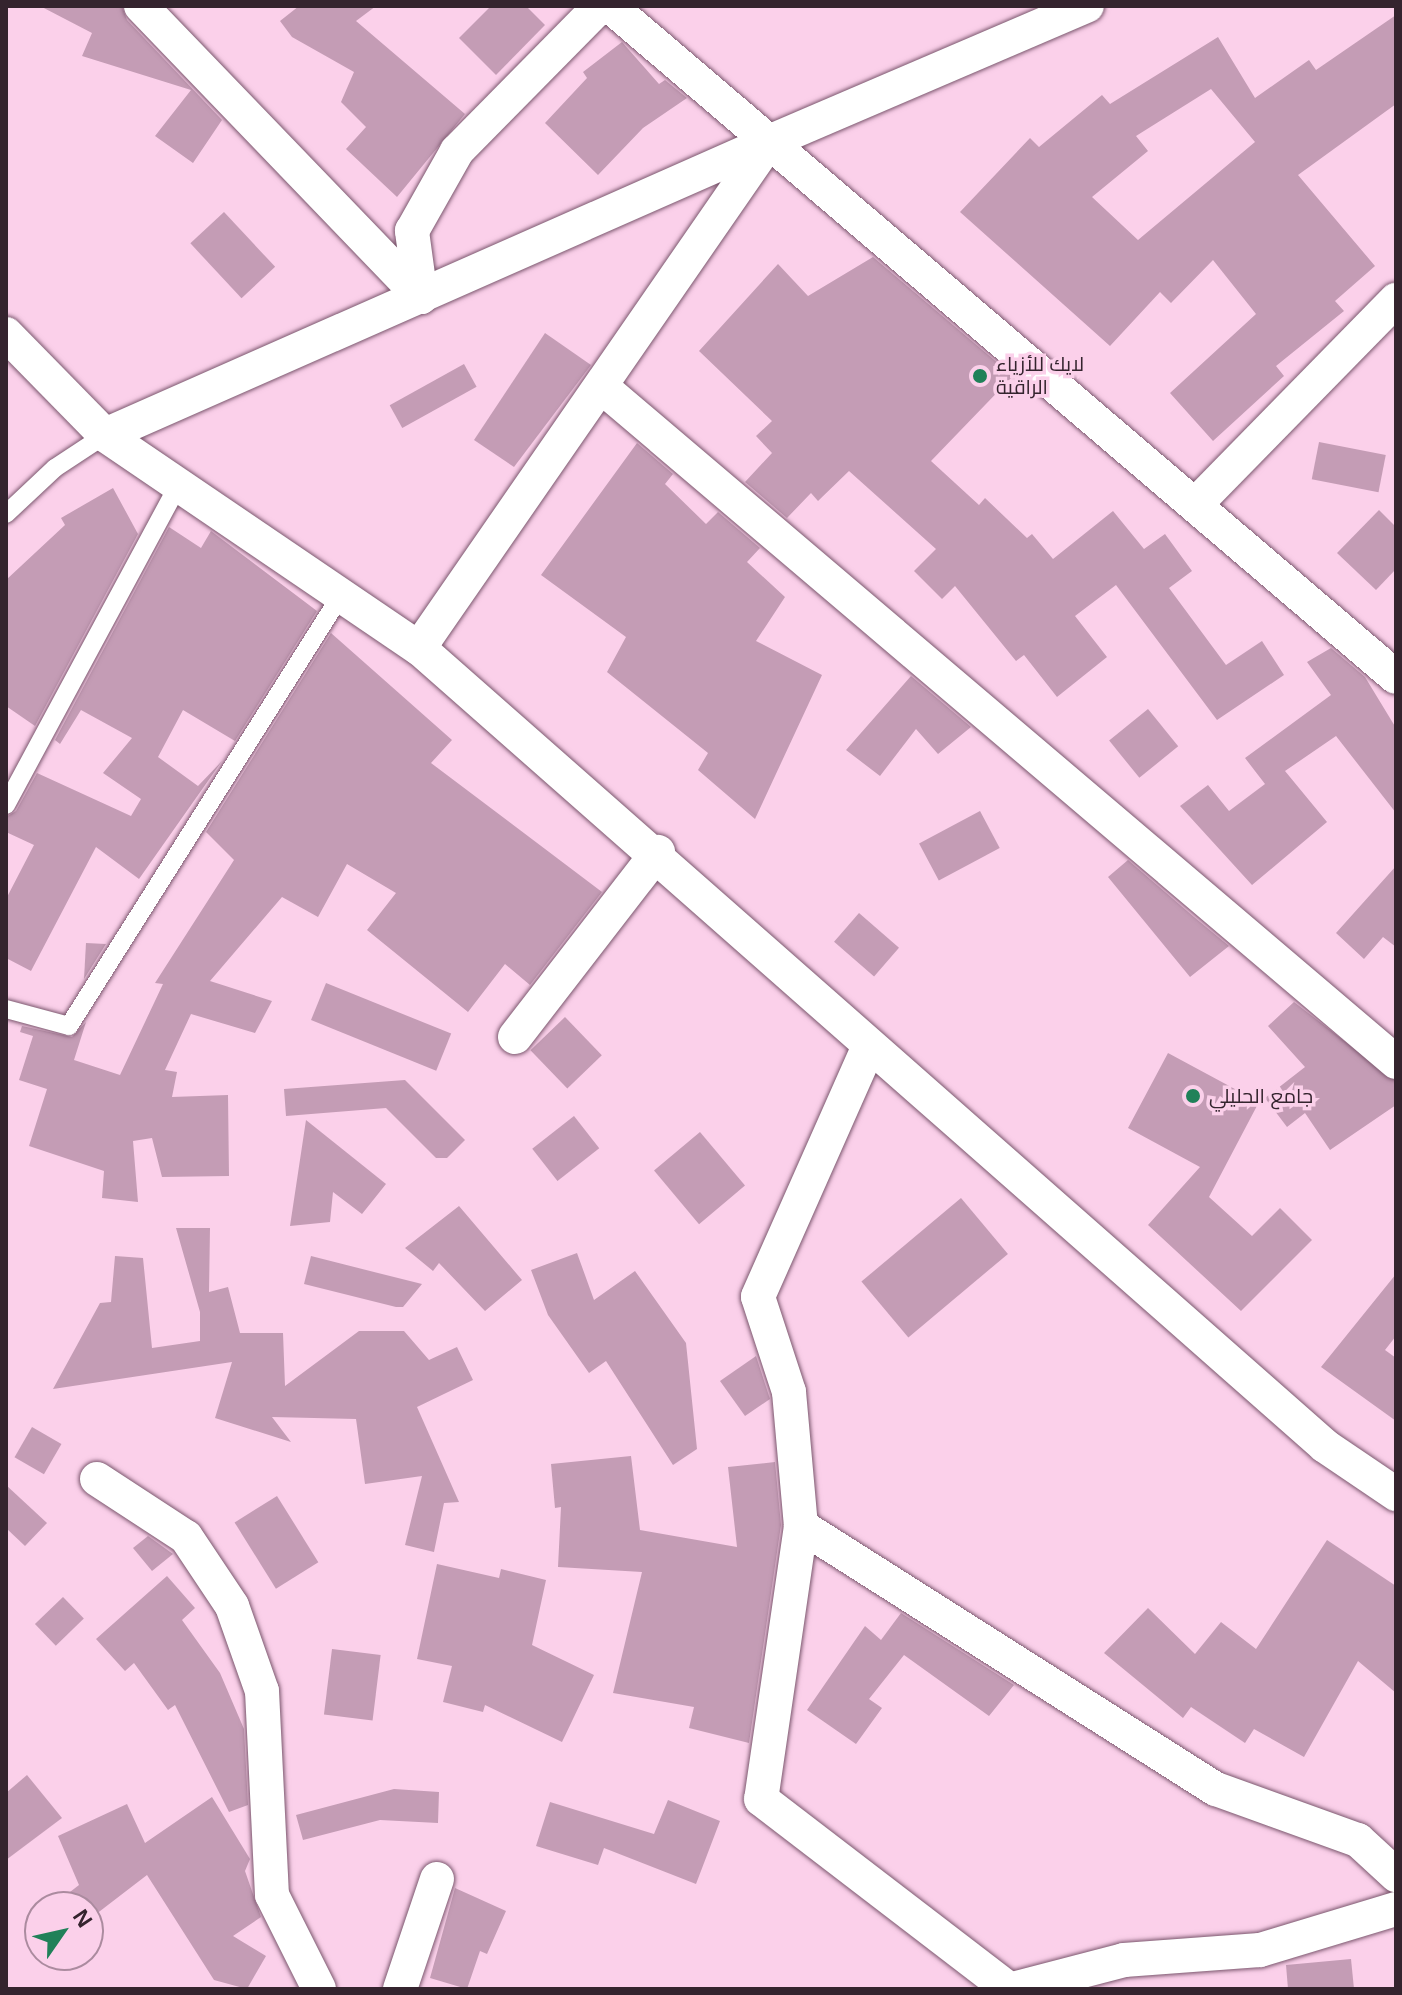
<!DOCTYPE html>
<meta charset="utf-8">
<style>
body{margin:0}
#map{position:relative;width:1402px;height:1995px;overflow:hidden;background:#fbd0ea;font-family:Helvetica,Cairo,sans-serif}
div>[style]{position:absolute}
.building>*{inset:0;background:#c49cb5;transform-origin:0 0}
.roads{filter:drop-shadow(0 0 2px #7b576e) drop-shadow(0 0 2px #7b576e)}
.service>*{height:18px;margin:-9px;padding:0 9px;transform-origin:9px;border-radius:9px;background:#fff}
.minor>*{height:34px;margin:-17px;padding:0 17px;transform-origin:17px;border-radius:17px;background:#fff}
.dots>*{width:22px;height:22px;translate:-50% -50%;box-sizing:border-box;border:4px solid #fbd0ea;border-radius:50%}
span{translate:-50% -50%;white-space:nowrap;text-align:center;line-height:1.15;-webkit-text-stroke:7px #fbd0ea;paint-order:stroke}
.poi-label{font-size:20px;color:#34242e}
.left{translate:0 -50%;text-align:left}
.frame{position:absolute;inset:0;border:8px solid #34242e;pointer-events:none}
.north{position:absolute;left:24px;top:1891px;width:80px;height:80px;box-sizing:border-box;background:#fbd0ea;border:2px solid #ab8b9f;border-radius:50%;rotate:56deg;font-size:22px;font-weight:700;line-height:32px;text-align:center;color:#34242e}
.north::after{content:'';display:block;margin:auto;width:28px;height:36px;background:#208159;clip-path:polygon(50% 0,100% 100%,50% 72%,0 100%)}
</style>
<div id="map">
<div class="building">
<i style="clip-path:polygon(40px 6px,122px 6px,127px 20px,222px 120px,193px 163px,155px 136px,191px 90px,82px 56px,92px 33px)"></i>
<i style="clip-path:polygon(299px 6px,376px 6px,356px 21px,465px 114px,397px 197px,346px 149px,366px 127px,341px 102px,354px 72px,292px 37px,280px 21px)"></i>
<i style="clip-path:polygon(491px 6px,526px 6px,545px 25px,496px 75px,459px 38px)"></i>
<i style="clip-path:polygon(evenodd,1396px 15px,1396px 104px,1298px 175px,1375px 266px,1335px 301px,1344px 311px,1276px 366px,1284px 376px,1213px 441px,1170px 393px,1256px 314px,1213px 260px,1171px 303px,1160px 292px,1110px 346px,960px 212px,1030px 138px,1039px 147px,1102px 95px,1110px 104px,1218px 37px,1255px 98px,1309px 60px,1316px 70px,1396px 15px,1211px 89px,1255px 142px,1138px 240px,1092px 197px,1148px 151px,1136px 136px,1211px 89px)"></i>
<i style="clip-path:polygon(622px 42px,659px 84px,665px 80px,687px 98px,643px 128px,598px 175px,545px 123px,587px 78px,583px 72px)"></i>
<i style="left:224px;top:212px;width:75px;height:46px;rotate:47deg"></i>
<i style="clip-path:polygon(873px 257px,1013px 376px,931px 461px,979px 505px,985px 498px,1027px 538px,1032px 534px,1053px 559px,1113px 511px,1144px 549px,1165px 534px,1192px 571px,1169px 588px,1226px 665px,1262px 641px,1284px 675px,1217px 720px,1116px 585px,1075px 616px,1107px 657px,1057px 697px,1024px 655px,1016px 661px,955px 586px,942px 599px,914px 571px,936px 549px,849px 471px,818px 501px,811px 493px,787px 518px,745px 482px,772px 453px,756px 436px,772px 421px,699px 351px,778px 264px,808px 296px)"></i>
<i style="clip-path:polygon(545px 333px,591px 365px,514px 467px,474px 440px)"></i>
<i style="left:464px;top:364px;width:26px;height:85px;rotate:61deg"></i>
<i style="left:1319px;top:442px;width:68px;height:38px;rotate:11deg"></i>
<i style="clip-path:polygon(637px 443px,673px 474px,665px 484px,706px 524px,718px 512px,760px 548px,747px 562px,785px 597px,756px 641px,822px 675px,755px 819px,698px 770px,708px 753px,607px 672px,626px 637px,541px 575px)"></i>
<i style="clip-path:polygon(113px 488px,138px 534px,35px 726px,6px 706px,6px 580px,65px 525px,61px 518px)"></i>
<i style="clip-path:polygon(1379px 510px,1396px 527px,1396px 569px,1376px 590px,1337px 553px)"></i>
<i style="clip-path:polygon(169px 527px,201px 548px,211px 531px,317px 611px,235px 741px,183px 710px,158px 757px,198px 786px,222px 761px,139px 879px,96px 847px,31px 971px,6px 958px,6px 899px,34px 845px,6px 832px,6px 817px,16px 811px,37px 773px,131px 816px,141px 799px,103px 773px,132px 738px,81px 710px,60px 744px,55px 740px)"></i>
<i style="clip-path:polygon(331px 633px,452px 740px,431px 763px,602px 892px,530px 985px,505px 964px,468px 1012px,367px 930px,396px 893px,347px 864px,318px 917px,282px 897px,210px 981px,272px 1001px,255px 1033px,191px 1014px,165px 1070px,177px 1072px,172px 1097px,228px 1095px,229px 1176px,162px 1177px,152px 1138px,133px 1141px,138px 1202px,102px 1198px,104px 1171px,29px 1146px,47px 1089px,19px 1080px,33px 1036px,20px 1032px,22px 1026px,72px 1037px,86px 1022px,74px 1060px,120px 1075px,163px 984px,155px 983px,234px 860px,206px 832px)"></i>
<i style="clip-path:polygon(1331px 648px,1365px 677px,1396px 728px,1396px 813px,1336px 736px,1285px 771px,1327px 822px,1252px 885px,1180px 806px,1208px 785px,1229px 811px,1265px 784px,1245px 758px,1331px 695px,1307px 662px)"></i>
<i style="clip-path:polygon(911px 676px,971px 727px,938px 754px,916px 729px,880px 776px,846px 750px)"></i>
<i style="left:1148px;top:709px;width:48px;height:50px;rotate:51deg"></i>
<i style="left:980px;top:811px;width:42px;height:69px;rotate:62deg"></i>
<i style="clip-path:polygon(1128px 860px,1194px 917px,1229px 946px,1190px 977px,1108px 877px)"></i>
<i style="clip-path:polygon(1396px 866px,1396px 947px,1383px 937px,1364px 959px,1336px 933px)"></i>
<i style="left:859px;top:913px;width:53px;height:38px;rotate:41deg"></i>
<i style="clip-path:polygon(86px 943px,106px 944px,84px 979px)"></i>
<i style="left:326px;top:983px;width:135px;height:40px;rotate:22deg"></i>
<i style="clip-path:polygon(1294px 1002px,1396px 1081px,1396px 1105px,1330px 1150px,1305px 1113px,1287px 1127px,1265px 1098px,1305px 1067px,1268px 1026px)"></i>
<i style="left:565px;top:1017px;width:53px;height:48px;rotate:46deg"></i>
<i style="clip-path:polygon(1168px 1053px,1259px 1102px,1209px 1197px,1252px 1236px,1280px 1208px,1312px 1240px,1241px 1311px,1148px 1225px,1200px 1167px,1128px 1128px)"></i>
<i style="clip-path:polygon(405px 1080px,465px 1140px,447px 1158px,436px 1158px,386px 1108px,286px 1116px,284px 1089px)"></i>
<i style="left:574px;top:1116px;width:41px;height:53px;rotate:52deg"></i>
<i style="clip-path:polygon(306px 1120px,386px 1184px,362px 1214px,333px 1192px,330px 1222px,290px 1226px)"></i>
<i style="left:700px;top:1132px;width:70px;height:60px;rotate:50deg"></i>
<i style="left:961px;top:1198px;width:73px;height:130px;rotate:50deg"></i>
<i style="clip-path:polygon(459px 1206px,522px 1280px,485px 1311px,439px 1263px,433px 1271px,405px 1248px)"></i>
<i style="clip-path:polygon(176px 1228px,210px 1228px,209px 1292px,228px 1287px,240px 1333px,283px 1333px,285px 1386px,359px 1331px,404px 1331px,429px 1360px,457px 1347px,473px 1380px,417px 1407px,459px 1502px,444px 1503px,434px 1552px,405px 1545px,422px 1476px,365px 1484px,356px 1419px,272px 1417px,291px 1442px,215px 1418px,232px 1362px,53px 1389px,100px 1303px,111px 1302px,115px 1256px,143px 1258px,152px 1348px,200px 1341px,200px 1312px)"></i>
<i style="clip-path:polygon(577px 1253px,594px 1300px,635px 1271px,686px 1343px,697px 1449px,673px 1465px,606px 1361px,589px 1373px,548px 1315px,531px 1270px)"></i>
<i style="clip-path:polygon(311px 1256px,378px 1273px,422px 1284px,403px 1307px,396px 1307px,304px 1284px)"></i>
<i style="clip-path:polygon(1396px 1274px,1396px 1336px,1385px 1350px,1396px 1358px,1396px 1421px,1321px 1367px)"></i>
<i style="clip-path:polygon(756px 1356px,770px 1399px,745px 1416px,720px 1381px)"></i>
<i style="left:32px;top:1427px;width:34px;height:35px;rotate:30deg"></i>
<i style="clip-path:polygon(631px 1456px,640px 1530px,737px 1547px,728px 1467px,775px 1462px,781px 1525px,749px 1743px,689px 1728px,694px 1707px,613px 1693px,642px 1572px,558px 1567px,561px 1507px,555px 1508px,551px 1464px)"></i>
<i style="clip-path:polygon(6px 1485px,47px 1523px,25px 1546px,6px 1528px)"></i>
<i style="left:277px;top:1496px;width:78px;height:50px;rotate:58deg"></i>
<i style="clip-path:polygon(148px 1536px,173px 1554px,152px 1571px,133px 1548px)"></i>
<i style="clip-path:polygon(1327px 1540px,1396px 1586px,1396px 1693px,1358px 1661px,1304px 1757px,1254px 1729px,1245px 1743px,1191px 1707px,1183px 1718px,1104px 1653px,1148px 1608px,1195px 1654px,1221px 1622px,1256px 1649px)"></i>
<i style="clip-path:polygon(437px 1564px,499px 1578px,501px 1569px,546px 1580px,532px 1645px,594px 1675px,562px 1742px,485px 1705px,483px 1712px,443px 1702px,452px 1666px,417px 1659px)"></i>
<i style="clip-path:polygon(167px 1576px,195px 1608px,182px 1620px,220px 1673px,244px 1729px,248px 1805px,229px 1812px,175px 1705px,168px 1710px,134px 1663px,125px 1671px,96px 1639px)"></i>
<i style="left:63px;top:1597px;width:30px;height:39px;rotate:46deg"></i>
<i style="clip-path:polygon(901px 1613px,1014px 1685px,989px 1716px,904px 1655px,869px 1699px,882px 1708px,856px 1744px,807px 1710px,865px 1626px,881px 1640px)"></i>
<i style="left:332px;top:1649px;width:49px;height:66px;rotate:7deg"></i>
<i style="clip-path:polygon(27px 1775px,62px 1818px,6px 1860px,6px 1793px)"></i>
<i style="clip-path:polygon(394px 1789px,439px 1792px,438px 1823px,380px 1820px,303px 1840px,296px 1815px)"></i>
<i style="clip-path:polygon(212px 1797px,250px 1859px,245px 1871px,261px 1917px,233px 1936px,266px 1956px,247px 1989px,214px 1980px,147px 1875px,91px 1918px,70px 1892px,79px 1885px,58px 1836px,127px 1804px,145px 1843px)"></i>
<i style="clip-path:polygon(668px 1800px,720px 1821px,696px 1884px,604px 1848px,598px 1865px,536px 1846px,550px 1802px,654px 1834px)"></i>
<i style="clip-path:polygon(455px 1888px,506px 1911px,487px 1954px,480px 1951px,467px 1989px,430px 1978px)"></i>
<i style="clip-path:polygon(1351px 1959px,1354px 1989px,1288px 1989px,1286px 1965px)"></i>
</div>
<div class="roads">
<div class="service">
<i style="left:6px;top:514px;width:67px;rotate:-43.2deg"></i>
<i style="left:55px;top:468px;width:60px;rotate:-33.4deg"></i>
<i style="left:6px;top:805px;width:363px;rotate:-61.7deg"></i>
<i style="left:6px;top:1009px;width:65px;rotate:15.1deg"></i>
<i style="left:69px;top:1026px;width:510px;rotate:-57.74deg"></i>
</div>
<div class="minor">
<i style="left:141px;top:6px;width:404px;rotate:46.1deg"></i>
<i style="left:610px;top:6px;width:1033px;rotate:40.49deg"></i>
<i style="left:421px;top:297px;width:67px;rotate:-97.8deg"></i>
<i style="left:412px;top:231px;width:92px;rotate:-60.6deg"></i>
<i style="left:457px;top:151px;width:204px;rotate:-45.4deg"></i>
<i style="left:6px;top:334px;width:141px;rotate:45.6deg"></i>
<i style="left:105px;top:435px;width:379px;rotate:34.2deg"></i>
<i style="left:419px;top:648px;width:1207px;rotate:41.37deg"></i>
<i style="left:1325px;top:1446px;width:86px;rotate:34.1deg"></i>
<i style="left:603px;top:388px;width:1041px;rotate:40.36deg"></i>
<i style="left:105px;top:435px;width:726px;rotate:-23.81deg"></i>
<i style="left:1198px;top:502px;width:283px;rotate:-45.6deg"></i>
<i style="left:419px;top:648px;width:615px;rotate:-55.33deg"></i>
<i style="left:769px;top:142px;width:346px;rotate:-23.2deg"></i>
<i style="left:515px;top:1037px;width:234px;rotate:-52.3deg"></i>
<i style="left:869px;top:1046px;width:274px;rotate:113.9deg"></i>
<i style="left:758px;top:1297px;width:100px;rotate:71.9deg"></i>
<i style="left:789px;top:1392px;width:135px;rotate:84.9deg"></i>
<i style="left:801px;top:1526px;width:276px;rotate:98.3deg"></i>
<i style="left:761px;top:1799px;width:312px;rotate:37.5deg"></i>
<i style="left:97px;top:1479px;width:106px;rotate:33.1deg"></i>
<i style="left:186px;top:1537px;width:83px;rotate:56.3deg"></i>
<i style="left:232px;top:1606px;width:90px;rotate:70.6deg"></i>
<i style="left:262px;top:1691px;width:204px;rotate:87.2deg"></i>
<i style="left:272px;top:1895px;width:105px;rotate:63.4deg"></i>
<i style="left:801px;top:1526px;width:491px;rotate:32.4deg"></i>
<i style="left:1216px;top:1789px;width:151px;rotate:19.8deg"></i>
<i style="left:1358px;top:1840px;width:52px;rotate:42.6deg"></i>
<i style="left:400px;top:1989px;width:116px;rotate:-71.4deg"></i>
<i style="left:1013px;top:1989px;width:115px;rotate:-14.6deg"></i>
<i style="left:1124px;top:1960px;width:136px;rotate:-4.2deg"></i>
<i style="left:1260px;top:1950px;width:142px;rotate:-16.8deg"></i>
</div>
</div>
<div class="dots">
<i style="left:980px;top:376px;background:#208159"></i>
<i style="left:1193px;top:1096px;background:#208159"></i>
</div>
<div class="poi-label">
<span class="left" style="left:996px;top:376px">لايك للأزياء<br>الراقية</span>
<span class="left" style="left:1209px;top:1096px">جامع الحليلي</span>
</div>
<div class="frame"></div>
<div class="north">N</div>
</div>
